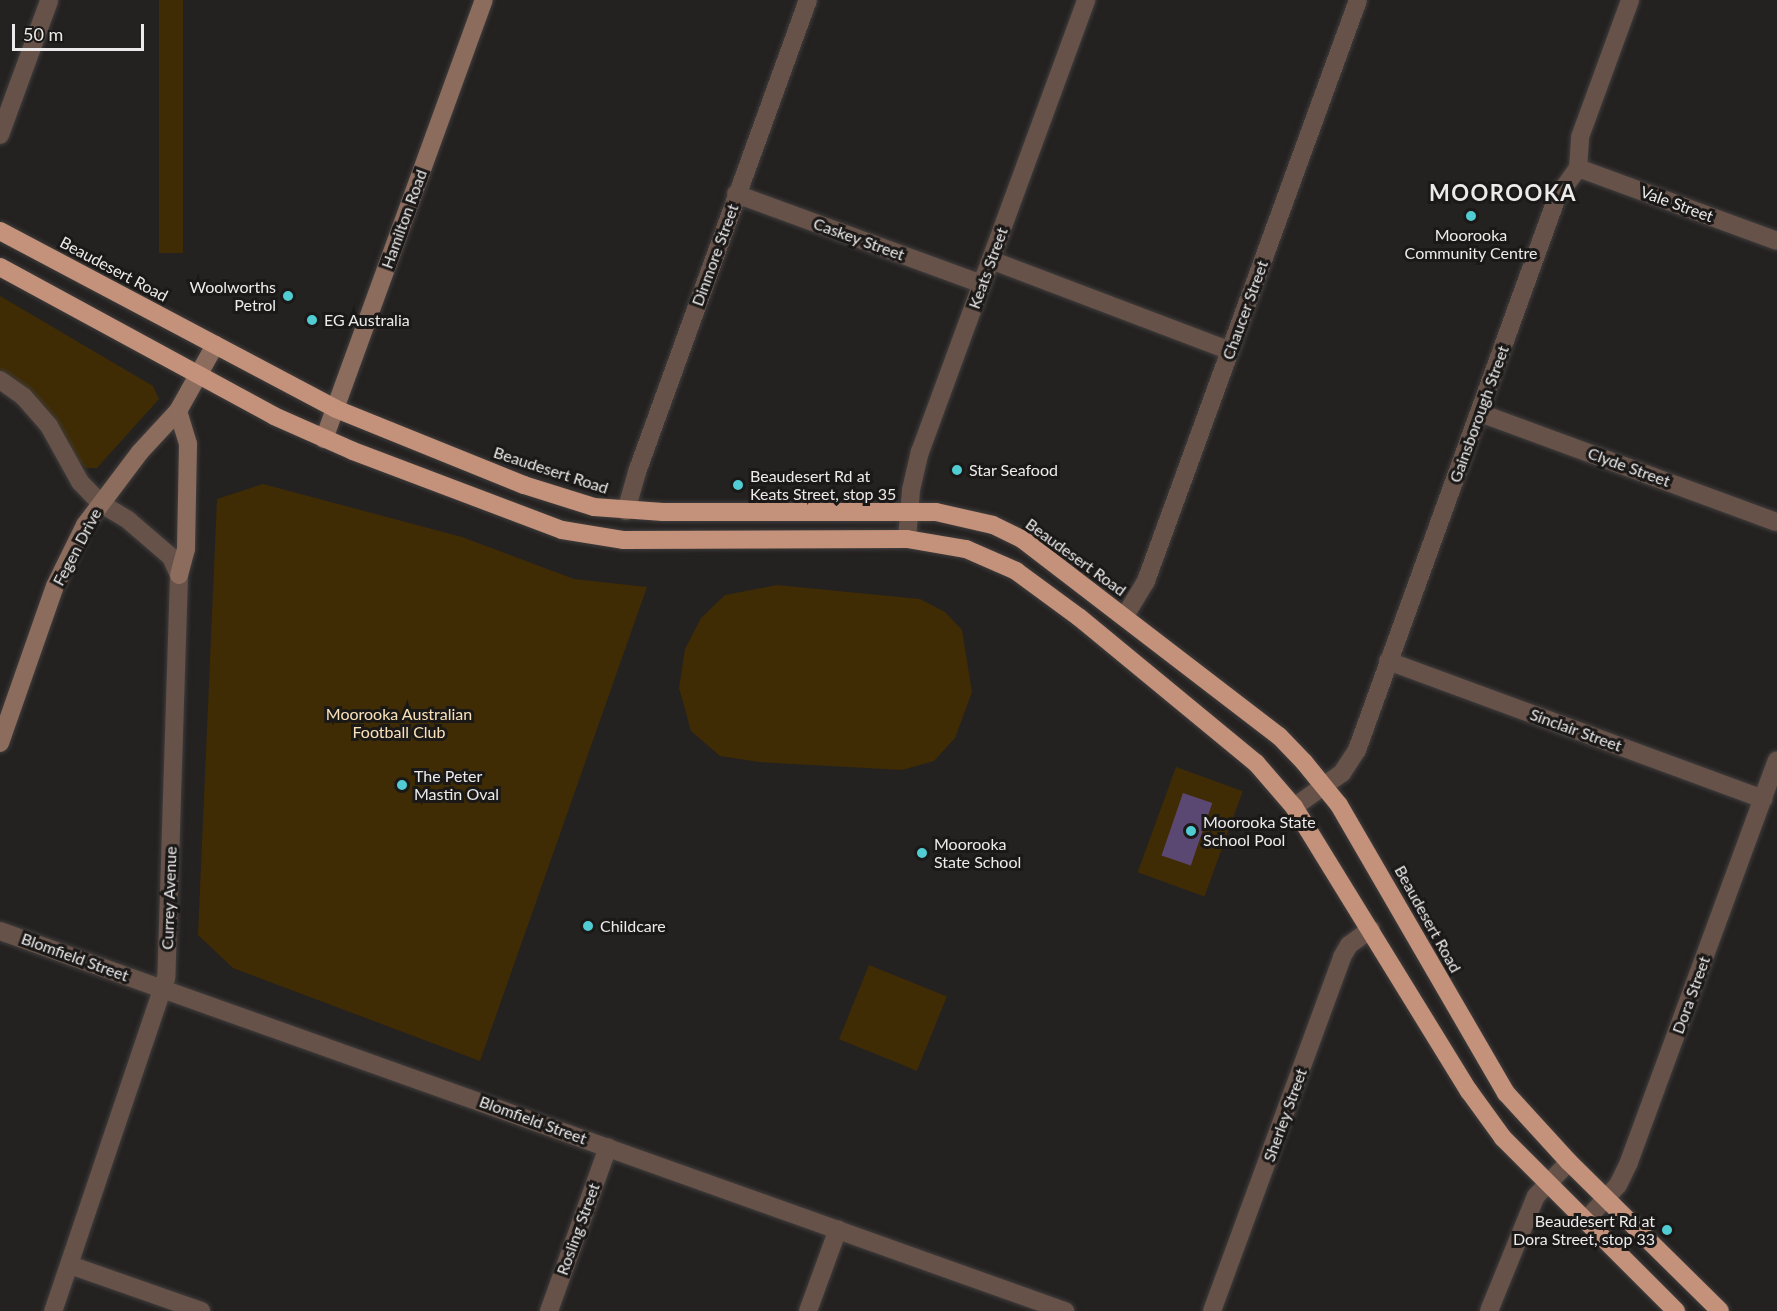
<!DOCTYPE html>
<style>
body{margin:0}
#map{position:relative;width:1777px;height:1311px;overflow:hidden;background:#242121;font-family:Lato,sans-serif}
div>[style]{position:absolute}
.green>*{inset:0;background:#3f2c05;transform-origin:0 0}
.water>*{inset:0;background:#5a4872;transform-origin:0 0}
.roads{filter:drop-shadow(0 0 2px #403d3d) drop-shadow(0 0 2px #403d3d)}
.street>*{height:18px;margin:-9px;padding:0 9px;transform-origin:9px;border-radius:9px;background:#665248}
.secondary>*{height:18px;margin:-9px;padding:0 9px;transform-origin:9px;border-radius:9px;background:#8c6c5d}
.highway>*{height:18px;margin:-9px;padding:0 9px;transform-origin:9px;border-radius:9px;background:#c4927a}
.dots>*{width:16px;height:16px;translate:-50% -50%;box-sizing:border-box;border:3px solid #1b1818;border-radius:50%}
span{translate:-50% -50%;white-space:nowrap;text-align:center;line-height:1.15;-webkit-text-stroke:6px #1b1818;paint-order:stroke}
.street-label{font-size:16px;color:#eceaea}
.poi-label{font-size:16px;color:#eceaea}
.right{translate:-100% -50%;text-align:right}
.left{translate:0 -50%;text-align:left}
.park-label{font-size:16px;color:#f9e1b8}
.district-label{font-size:22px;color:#eceaea;font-weight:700;letter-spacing:1.5px}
.scale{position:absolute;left:12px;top:24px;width:132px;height:27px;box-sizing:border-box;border:3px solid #eceaea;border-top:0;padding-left:8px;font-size:18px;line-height:21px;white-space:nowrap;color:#eceaea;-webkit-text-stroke:4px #1b1818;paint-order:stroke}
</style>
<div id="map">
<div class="green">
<i style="left:159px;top:0;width:24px;height:253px"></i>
<i style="clip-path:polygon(0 296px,153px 386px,159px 399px,97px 468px,86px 468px,78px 460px,29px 391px,0 370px)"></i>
<i style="clip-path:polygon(263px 484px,462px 537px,574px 579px,647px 587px,480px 1061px,233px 968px,198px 935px,217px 499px)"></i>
<i style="clip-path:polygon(777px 585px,920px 599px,945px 612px,962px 630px,972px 692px,955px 738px,934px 761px,902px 770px,759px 762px,720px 756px,691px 731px,679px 688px,685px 649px,701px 618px,725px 595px)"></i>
<i style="left:1176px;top:767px;width:71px;height:112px;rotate:20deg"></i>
<i style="left:869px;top:965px;width:84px;height:80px;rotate:22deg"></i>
</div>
<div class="water">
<i style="left:1183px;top:793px;width:31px;height:66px;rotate:19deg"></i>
</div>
<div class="roads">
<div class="street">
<i style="left:0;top:135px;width:143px;rotate:-69.9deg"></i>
<i style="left:1578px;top:168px;width:212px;rotate:20.1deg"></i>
<i style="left:736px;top:194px;width:262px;rotate:20.1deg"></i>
<i style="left:991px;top:260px;width:256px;rotate:20.8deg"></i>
<i style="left:0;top:380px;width:28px;rotate:35deg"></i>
<i style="left:23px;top:396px;width:40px;rotate:49deg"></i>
<i style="left:49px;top:426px;width:64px;rotate:61deg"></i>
<i style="left:80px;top:482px;width:29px;rotate:46deg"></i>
<i style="left:100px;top:503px;width:33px;rotate:31deg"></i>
<i style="left:128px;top:520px;width:57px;rotate:40.7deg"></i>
<i style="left:171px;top:557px;width:20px;rotate:66deg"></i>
<i style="left:179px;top:575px;width:403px;rotate:91.8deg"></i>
<i style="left:166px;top:978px;width:352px;rotate:108.7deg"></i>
<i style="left:1480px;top:413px;width:316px;rotate:20.2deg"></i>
<i style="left:626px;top:511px;width:41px;rotate:-74.2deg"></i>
<i style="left:637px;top:472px;width:502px;rotate:-70.09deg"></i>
<i style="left:907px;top:539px;width:49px;rotate:-85.3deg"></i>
<i style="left:911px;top:490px;width:39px;rotate:-77deg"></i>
<i style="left:920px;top:452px;width:482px;rotate:-69.8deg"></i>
<i style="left:1125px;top:616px;width:41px;rotate:-59deg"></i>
<i style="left:1146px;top:581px;width:618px;rotate:-69.95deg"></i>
<i style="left:1388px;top:661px;width:400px;rotate:20.2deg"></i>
<i style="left:1294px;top:807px;width:59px;rotate:-35.3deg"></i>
<i style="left:1342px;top:773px;width:27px;rotate:-57deg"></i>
<i style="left:1357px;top:750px;width:588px;rotate:-70.12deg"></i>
<i style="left:1557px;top:197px;width:36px;rotate:-54deg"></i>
<i style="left:1578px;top:168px;width:31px;rotate:-86deg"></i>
<i style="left:1580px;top:137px;width:146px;rotate:-69.9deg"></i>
<i style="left:0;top:931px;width:1131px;rotate:19.64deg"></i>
<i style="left:1586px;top:1220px;width:47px;rotate:-47.6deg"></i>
<i style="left:1618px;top:1185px;width:25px;rotate:-64deg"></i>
<i style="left:1629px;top:1162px;width:428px;rotate:-69.8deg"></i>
<i style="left:70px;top:1265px;width:139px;rotate:19.3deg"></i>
<i style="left:549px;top:1311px;width:174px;rotate:-70.2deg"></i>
<i style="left:808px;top:1311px;width:87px;rotate:-69.9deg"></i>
<i style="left:1212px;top:1311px;width:377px;rotate:-69.8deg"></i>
<i style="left:1342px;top:957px;width:14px;rotate:-60deg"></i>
<i style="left:1349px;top:945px;width:27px;rotate:-36deg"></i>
<i style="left:1489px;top:1311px;width:124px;rotate:-67.8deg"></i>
<i style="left:1536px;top:1196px;width:47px;rotate:-45.9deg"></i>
</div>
<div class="secondary">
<i style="left:178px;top:411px;width:34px;rotate:73deg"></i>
<i style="left:188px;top:444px;width:105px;rotate:91.1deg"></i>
<i style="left:186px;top:549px;width:27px;rotate:105deg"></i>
<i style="left:324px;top:439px;width:467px;rotate:-70deg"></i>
<i style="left:0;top:743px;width:166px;rotate:-70.7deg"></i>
<i style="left:55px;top:586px;width:68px;rotate:-63.8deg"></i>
<i style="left:85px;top:525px;width:91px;rotate:-53deg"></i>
<i style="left:140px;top:452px;width:56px;rotate:-47.2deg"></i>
<i style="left:178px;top:411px;width:76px;rotate:-60.7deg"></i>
</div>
<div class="highway">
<i style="left:0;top:231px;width:380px;rotate:27.9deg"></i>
<i style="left:336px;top:409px;width:203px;rotate:22deg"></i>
<i style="left:524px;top:485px;width:73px;rotate:17.4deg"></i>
<i style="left:594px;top:507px;width:69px;rotate:4.1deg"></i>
<i style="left:663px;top:512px;width:273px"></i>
<i style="left:936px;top:512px;width:58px;rotate:12.8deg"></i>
<i style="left:993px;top:525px;width:32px;rotate:26deg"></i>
<i style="left:1022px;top:539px;width:324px;rotate:37.5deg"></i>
<i style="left:1279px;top:736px;width:36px;rotate:46deg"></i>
<i style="left:1304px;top:762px;width:55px;rotate:50.9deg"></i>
<i style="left:1339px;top:805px;width:333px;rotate:59.9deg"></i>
<i style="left:1506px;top:1093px;width:93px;rotate:47.6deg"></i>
<i style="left:1569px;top:1162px;width:212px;rotate:44.6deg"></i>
<i style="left:0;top:267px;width:312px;rotate:28.5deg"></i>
<i style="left:274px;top:416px;width:86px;rotate:23.9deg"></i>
<i style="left:353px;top:451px;width:223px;rotate:20.7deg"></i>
<i style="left:562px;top:530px;width:63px;rotate:9.2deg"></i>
<i style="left:624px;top:540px;width:283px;rotate:-0.2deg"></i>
<i style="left:907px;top:539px;width:60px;rotate:9.6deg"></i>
<i style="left:966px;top:549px;width:55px;rotate:23.7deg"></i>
<i style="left:1016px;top:571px;width:79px;rotate:36.3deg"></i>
<i style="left:1080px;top:618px;width:228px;rotate:39.5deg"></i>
<i style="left:1256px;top:763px;width:58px;rotate:49.2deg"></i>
<i style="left:1294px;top:807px;width:334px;rotate:58.4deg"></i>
<i style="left:1469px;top:1091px;width:58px;rotate:54.1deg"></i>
<i style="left:1503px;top:1138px;width:245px;rotate:45deg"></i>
</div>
</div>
<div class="dots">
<i style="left:1471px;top:216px;background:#51ccd2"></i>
<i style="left:288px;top:296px;background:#51ccd2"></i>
<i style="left:312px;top:320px;background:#51ccd2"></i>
<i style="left:957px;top:470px;background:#51ccd2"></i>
<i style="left:738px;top:485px;background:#51ccd2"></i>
<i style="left:402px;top:785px;background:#51ccd2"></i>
<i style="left:1191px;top:831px;background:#51ccd2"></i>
<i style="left:922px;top:853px;background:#51ccd2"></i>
<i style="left:588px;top:926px;background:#51ccd2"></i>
<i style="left:1667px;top:1230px;background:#51ccd2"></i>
</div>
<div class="street-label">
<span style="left:1677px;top:204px;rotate:20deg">Vale Street</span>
<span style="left:404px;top:219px;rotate:-70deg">Hamilton Road</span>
<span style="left:859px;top:239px;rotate:20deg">Caskey Street</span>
<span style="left:715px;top:255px;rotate:-70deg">Dinmore Street</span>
<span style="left:988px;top:268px;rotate:-70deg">Keats Street</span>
<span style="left:114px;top:269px;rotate:28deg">Beaudesert Road</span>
<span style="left:1245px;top:310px;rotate:-70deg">Chaucer Street</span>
<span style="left:1479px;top:414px;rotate:-70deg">Gainsborough Street</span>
<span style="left:1629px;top:467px;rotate:20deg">Clyde Street</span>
<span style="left:551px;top:470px;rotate:18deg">Beaudesert Road</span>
<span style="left:77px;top:547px;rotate:-62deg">Fegen Drive</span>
<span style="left:1076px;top:557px;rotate:36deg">Beaudesert Road</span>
<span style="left:1576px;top:730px;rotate:20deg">Sinclair Street</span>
<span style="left:169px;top:898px;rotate:-88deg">Currey Avenue</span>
<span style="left:1428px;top:919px;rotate:61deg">Beaudesert Road</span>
<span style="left:75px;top:957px;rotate:20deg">Blomfield Street</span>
<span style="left:1691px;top:995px;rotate:-70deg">Dora Street</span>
<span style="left:1285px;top:1115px;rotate:-70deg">Sherley Street</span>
<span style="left:533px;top:1120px;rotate:20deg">Blomfield Street</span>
<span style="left:578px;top:1229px;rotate:-70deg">Rosling Street</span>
</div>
<div class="poi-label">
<span style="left:1471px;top:244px">Moorooka<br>Community Centre</span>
<span class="right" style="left:276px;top:296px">Woolworths<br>Petrol</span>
<span class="left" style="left:324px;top:320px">EG Australia</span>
<span class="left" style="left:969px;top:470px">Star Seafood</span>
<span class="left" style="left:750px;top:485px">Beaudesert Rd at<br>Keats Street, stop 35</span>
<span class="left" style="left:414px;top:785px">The Peter<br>Mastin Oval</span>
<span class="left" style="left:1203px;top:831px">Moorooka State<br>School Pool</span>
<span class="left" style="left:934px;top:853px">Moorooka<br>State School</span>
<span class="left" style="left:600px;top:926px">Childcare</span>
<span class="right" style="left:1655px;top:1230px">Beaudesert Rd at<br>Dora Street, stop 33</span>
</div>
<div class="park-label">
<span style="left:399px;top:723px">Moorooka Australian<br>Football Club</span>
</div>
<div class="district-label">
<span style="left:1503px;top:193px">MOOROOKA</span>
</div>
<div class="scale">50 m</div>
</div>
